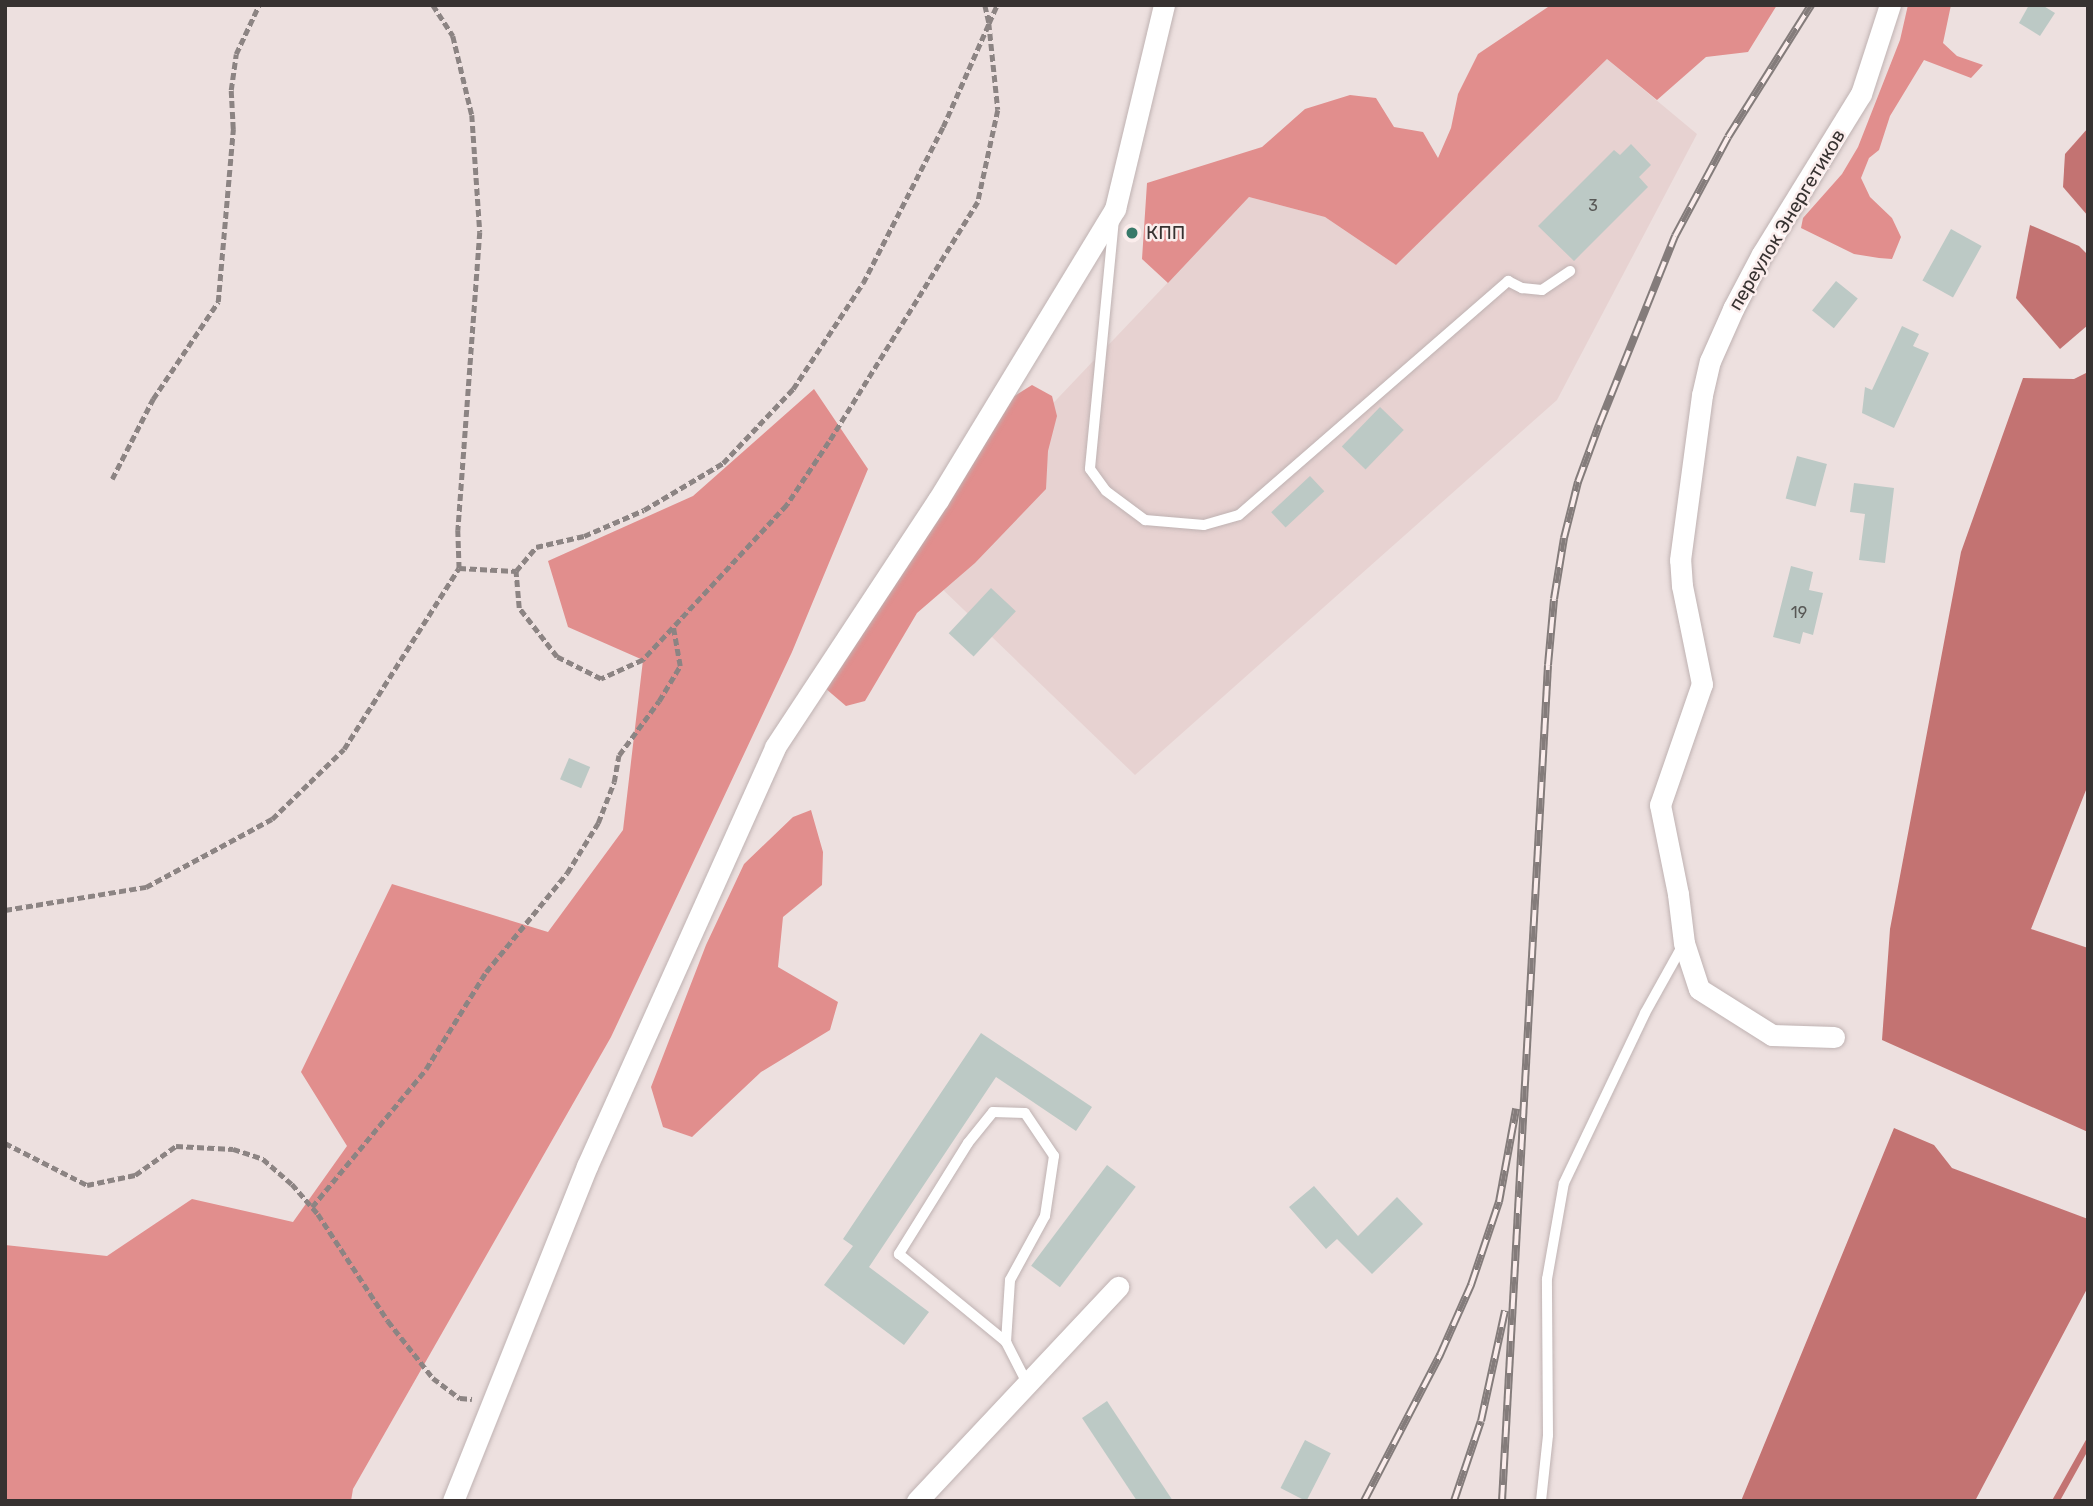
<!DOCTYPE html>
<meta charset="utf-8">
<style>
body{margin:0}
#map{position:relative;width:2093px;height:1506px;overflow:hidden;background:#ede0df;font-family:Rubik,sans-serif}
div>[style]{position:absolute}
.built>*{inset:0;background:#e7d2d1}
.forest>*{inset:0;background:#e18e8d}
.water>*{inset:0;background:#c37372}
.stream>*{height:7px;margin:-3.5px;padding:0 3.5px;transform-origin:3.5px;border-radius:3.5px;background:#c37372}
.building>*{inset:0;background:#bcc9c5;transform-origin:0 0}
.path>*{height:4.5px;margin-top:-2.25px;transform-origin:0;background:repeating-linear-gradient(90deg,#8c8483 0 7px,transparent 0 10.5px)}
.roads{filter:drop-shadow(0 0 2px #bfb2b2) drop-shadow(0 0 2px #bfb2b2)}
.lane>*{height:10px;margin:-5px;padding:0 5px;transform-origin:5px;border-radius:5px;background:#fff}
.street>*{height:21px;margin:-10.5px;padding:0 10.5px;transform-origin:10.5px;border-radius:10.5px;background:#fff}
.rail>*{height:8px;margin-top:-4px;transform-origin:0;background:repeating-linear-gradient(90deg,#fbedec 0 16px,#847c7b 0 32px);box-sizing:border-box;border-block:2px solid #847c7b}
.dots>*{width:19px;height:19px;translate:-50% -50%;box-sizing:border-box;border:4px solid #fbedec;border-radius:50%}
span{translate:-50% -50%;white-space:nowrap;text-align:center;line-height:1.15;-webkit-text-stroke:5px #fbedec;paint-order:stroke}
.number-label{font-size:16px;color:#585856}
.number-label span{-webkit-text-stroke-width:0}
.street-label{font-size:19px;color:#373231}
.poi-label{font-size:19px;color:#373231}
.left{translate:0 -50%;text-align:left}
.frame{position:absolute;inset:0;border:7px solid #373231;pointer-events:none}
</style>
<div id="map">
<div class="built">
<i style="clip-path:polygon(1607px 59px,1697px 134px,1557px 400px,1135px 775px,908px 556px,1249px 197px,1325px 217px,1396px 265px)"></i>
</div>
<div class="forest">
<i style="clip-path:polygon(1551px 5px,1777px 5px,1748px 52px,1706px 57px,1657px 100px,1607px 59px,1396px 265px,1325px 217px,1249px 197px,1168px 283px,1142px 259px,1147px 183px,1262px 147px,1305px 109px,1350px 95px,1376px 98px,1394px 127px,1423px 132px,1438px 158px,1451px 128px,1458px 94px,1478px 54px)"></i>
<i style="clip-path:polygon(1908px 5px,1951px 5px,1943px 43px,1957px 56px,1983px 65px,1971px 78px,1924px 60px,1890px 116px,1879px 150px,1869px 158px,1861px 178px,1870px 197px,1892px 218px,1901px 237px,1892px 259px,1879px 258px,1854px 254px,1801px 228px,1803px 218px,1842px 174px,1858px 147px,1900px 40px)"></i>
<i style="clip-path:polygon(1032px 385px,1052px 396px,1057px 416px,1048px 451px,1046px 489px,975px 563px,917px 613px,865px 701px,846px 706px,825px 688px,1013px 397px)"></i>
<i style="clip-path:polygon(814px 389px,868px 469px,792px 652px,611px 1037px,353px 1489px,351px 1501px,5px 1501px,5px 1245px,107px 1256px,192px 1199px,293px 1222px,347px 1146px,301px 1072px,392px 884px,548px 932px,623px 830px,643px 660px,568px 627px,548px 561px,693px 496px)"></i>
<i style="clip-path:polygon(811px 810px,823px 852px,822px 885px,783px 917px,778px 967px,838px 1002px,830px 1030px,761px 1072px,692px 1137px,663px 1127px,651px 1087px,706px 945px,744px 864px,793px 817px)"></i>
</div>
<div class="water">
<i style="clip-path:polygon(2088px 128px,2088px 216px,2063px 187px,2065px 154px)"></i>
<i style="clip-path:polygon(2030px 225px,2079px 246px,2088px 255px,2088px 325px,2060px 349px,2016px 298px)"></i>
<i style="clip-path:polygon(2088px 372px,2088px 785px,2031px 929px,2088px 948px,2088px 1132px,1882px 1040px,1890px 929px,1961px 552px,2023px 378px,2074px 379px)"></i>
<i style="clip-path:polygon(1894px 1128px,1934px 1145px,1952px 1168px,2088px 1219px,2088px 1287px,1975px 1501px,1741px 1501px)"></i>
</div>
<div class="stream">
<i style="left:2055px;top:1501px;width:68px;rotate:-60.8deg"></i>
</div>
<div class="building">
<i style="clip-path:polygon(2029px 5px,2042px 5px,2055px 13px,2040px 36px,2019px 23px)"></i>
<i style="clip-path:polygon(1631px 144px,1651px 165px,1639px 177px,1648px 187px,1574px 261px,1538px 226px,1614px 150px,1620px 155px)"></i>
<i style="left:1951px;top:229px;width:35px;height:59px;rotate:29deg"></i>
<i style="left:1836px;top:281px;width:28px;height:38px;rotate:39deg"></i>
<i style="clip-path:polygon(1902px 326px,1919px 334px,1913px 346px,1929px 353px,1894px 428px,1862px 413px,1865px 387px,1872px 390px)"></i>
<i style="left:1380px;top:407px;width:33px;height:55px;rotate:44deg"></i>
<i style="left:1797px;top:456px;width:31px;height:44px;rotate:15deg"></i>
<i style="left:1310px;top:476px;width:21px;height:53px;rotate:47deg"></i>
<i style="clip-path:polygon(1854px 483px,1894px 488px,1885px 563px,1859px 560px,1865px 514px,1850px 512px)"></i>
<i style="clip-path:polygon(1791px 566px,1813px 572px,1809px 590px,1823px 593px,1813px 635px,1803px 632px,1800px 644px,1773px 637px)"></i>
<i style="left:991px;top:588px;width:34px;height:62px;rotate:43deg"></i>
<i style="left:569px;top:758px;width:23px;height:23px;rotate:23deg"></i>
<i style="clip-path:polygon(981px 1033px,1092px 1107px,1076px 1131px,996px 1077px,869px 1267px,929px 1312px,904px 1345px,824px 1285px,853px 1246px,843px 1239px)"></i>
<i style="left:1107px;top:1165px;width:36px;height:126px;rotate:37deg"></i>
<i style="clip-path:polygon(1314px 1186px,1358px 1236px,1397px 1197px,1423px 1224px,1372px 1274px,1337px 1239px,1326px 1249px,1289px 1207px)"></i>
<i style="clip-path:polygon(1107px 1401px,1173px 1501px,1137px 1501px,1082px 1418px)"></i>
<i style="left:1305px;top:1440px;width:29px;height:54px;rotate:27deg"></i>
</div>
<div class="path">
<i style="left:433px;top:5px;width:37px;rotate:57deg"></i>
<i style="left:453px;top:36px;width:81px;rotate:76.5deg"></i>
<i style="left:472px;top:115px;width:117px;rotate:86.1deg"></i>
<i style="left:480px;top:232px;width:299px;rotate:94.2deg"></i>
<i style="left:458px;top:530px;width:38px;rotate:88deg"></i>
<i style="left:459px;top:568px;width:57px;rotate:3deg"></i>
<i style="left:985px;top:5px;width:18px;rotate:77deg"></i>
<i style="left:989px;top:23px;width:87px;rotate:84.1deg"></i>
<i style="left:998px;top:110px;width:94px;rotate:102.3deg"></i>
<i style="left:978px;top:202px;width:282px;rotate:121.8deg"></i>
<i style="left:829px;top:442px;width:76px;rotate:123.7deg"></i>
<i style="left:787px;top:505px;width:212px;rotate:132.9deg"></i>
<i style="left:643px;top:660px;width:46px;rotate:155.7deg"></i>
<i style="left:601px;top:679px;width:49px;rotate:-153.4deg"></i>
<i style="left:557px;top:657px;width:62px;rotate:-127.8deg"></i>
<i style="left:519px;top:608px;width:37px;rotate:-95deg"></i>
<i style="left:516px;top:571px;width:31px;rotate:-50deg"></i>
<i style="left:536px;top:547px;width:49px;rotate:-12.9deg"></i>
<i style="left:584px;top:536px;width:65px;rotate:-23.4deg"></i>
<i style="left:644px;top:510px;width:92px;rotate:-30.7deg"></i>
<i style="left:723px;top:463px;width:102px;rotate:-46.6deg"></i>
<i style="left:793px;top:389px;width:127px;rotate:-56.6deg"></i>
<i style="left:863px;top:283px;width:175px;rotate:-62.9deg"></i>
<i style="left:943px;top:127px;width:114px;rotate:-66.1deg"></i>
<i style="left:989px;top:23px;width:20px;rotate:-66deg"></i>
<i style="left:112px;top:479px;width:90px;rotate:-62.9deg"></i>
<i style="left:153px;top:399px;width:117px;rotate:-56.2deg"></i>
<i style="left:218px;top:302px;width:174px;rotate:-85deg"></i>
<i style="left:233px;top:129px;width:39px;rotate:-93deg"></i>
<i style="left:231px;top:90px;width:36px;rotate:-82deg"></i>
<i style="left:236px;top:54px;width:54px;rotate:-64.9deg"></i>
<i style="left:5px;top:910px;width:143px;rotate:-9.3deg"></i>
<i style="left:146px;top:887px;width:143px;rotate:-28.4deg"></i>
<i style="left:272px;top:819px;width:100px;rotate:-44.2deg"></i>
<i style="left:344px;top:749px;width:214px;rotate:-57.6deg"></i>
<i style="left:5px;top:1143px;width:92px;rotate:27.1deg"></i>
<i style="left:87px;top:1185px;width:49px;rotate:-11.8deg"></i>
<i style="left:135px;top:1175px;width:50px;rotate:-35.3deg"></i>
<i style="left:176px;top:1146px;width:57px;rotate:3deg"></i>
<i style="left:233px;top:1149px;width:32px;rotate:18deg"></i>
<i style="left:263px;top:1159px;width:38px;rotate:41deg"></i>
<i style="left:292px;top:1184px;width:40px;rotate:49deg"></i>
<i style="left:318px;top:1214px;width:128px;rotate:56.8deg"></i>
<i style="left:388px;top:1321px;width:73px;rotate:51.7deg"></i>
<i style="left:433px;top:1378px;width:34px;rotate:37deg"></i>
<i style="left:460px;top:1398px;width:12px;rotate:5deg"></i>
<i style="left:312px;top:1207px;width:179px;rotate:-50.4deg"></i>
<i style="left:426px;top:1069px;width:114px;rotate:-58.3deg"></i>
<i style="left:486px;top:972px;width:128px;rotate:-50.7deg"></i>
<i style="left:567px;top:873px;width:59px;rotate:-58.2deg"></i>
<i style="left:598px;top:823px;width:44px;rotate:-68.7deg"></i>
<i style="left:614px;top:782px;width:27px;rotate:-80deg"></i>
<i style="left:619px;top:755px;width:67px;rotate:-53.5deg"></i>
<i style="left:659px;top:701px;width:41px;rotate:-59deg"></i>
<i style="left:680px;top:666px;width:39px;rotate:-100deg"></i>
</div>
<div class="roads">
<div class="lane">
<i style="left:1114px;top:219px;width:251px;rotate:95.5deg"></i>
<i style="left:1090px;top:469px;width:27px;rotate:54deg"></i>
<i style="left:1106px;top:491px;width:49px;rotate:36.6deg"></i>
<i style="left:1145px;top:520px;width:59px;rotate:4.8deg"></i>
<i style="left:1204px;top:525px;width:36px;rotate:-16deg"></i>
<i style="left:1239px;top:515px;width:357px;rotate:-41deg"></i>
<i style="left:1508px;top:281px;width:16px;rotate:27deg"></i>
<i style="left:1522px;top:288px;width:20px;rotate:6deg"></i>
<i style="left:1542px;top:290px;width:34px;rotate:-34deg"></i>
<i style="left:1006px;top:1342px;width:62px;rotate:-86.3deg"></i>
<i style="left:1010px;top:1280px;width:73px;rotate:-61.3deg"></i>
<i style="left:1045px;top:1216px;width:61px;rotate:-81.5deg"></i>
<i style="left:1054px;top:1156px;width:52px;rotate:-124deg"></i>
<i style="left:1025px;top:1113px;width:32px;rotate:-178deg"></i>
<i style="left:993px;top:1112px;width:40px;rotate:129deg"></i>
<i style="left:968px;top:1143px;width:131px;rotate:121.9deg"></i>
<i style="left:899px;top:1254px;width:139px;rotate:39.4deg"></i>
<i style="left:1006px;top:1342px;width:46px;rotate:62.9deg"></i>
<i style="left:1541px;top:1501px;width:66px;rotate:-83.9deg"></i>
<i style="left:1548px;top:1435px;width:156px;rotate:-90.4deg"></i>
<i style="left:1547px;top:1279px;width:97px;rotate:-80deg"></i>
<i style="left:1564px;top:1183px;width:188px;rotate:-64.5deg"></i>
<i style="left:1645px;top:1013px;width:80px;rotate:-60.9deg"></i>
</div>
<div class="street">
<i style="left:1834px;top:1037px;width:62px;rotate:-178.2deg"></i>
<i style="left:1772px;top:1035px;width:86px;rotate:-147.8deg"></i>
<i style="left:1699px;top:989px;width:48px;rotate:-108.1deg"></i>
<i style="left:1684px;top:943px;width:49px;rotate:-97deg"></i>
<i style="left:1678px;top:894px;width:91px;rotate:-101.4deg"></i>
<i style="left:1660px;top:805px;width:128px;rotate:-70.9deg"></i>
<i style="left:1702px;top:684px;width:100px;rotate:-101.5deg"></i>
<i style="left:1682px;top:586px;width:26px;rotate:-94deg"></i>
<i style="left:1680px;top:560px;width:166px;rotate:-82.4deg"></i>
<i style="left:1702px;top:395px;width:35px;rotate:-77deg"></i>
<i style="left:1710px;top:361px;width:57px;rotate:-66.1deg"></i>
<i style="left:1733px;top:309px;width:62px;rotate:-62.2deg"></i>
<i style="left:1762px;top:254px;width:188px;rotate:-58.3deg"></i>
<i style="left:1861px;top:94px;width:94px;rotate:-72deg"></i>
<i style="left:453px;top:1501px;width:361px;rotate:-68.2deg"></i>
<i style="left:587px;top:1166px;width:459px;rotate:-65.8deg"></i>
<i style="left:775px;top:747px;width:296px;rotate:-56.6deg"></i>
<i style="left:938px;top:500px;width:341px;rotate:-58.7deg"></i>
<i style="left:1115px;top:209px;width:210px;rotate:-76.5deg"></i>
<i style="left:917px;top:1501px;width:294px;rotate:-46.8deg"></i>
</div>
</div>
<div class="rail">
<i style="left:1364px;top:1501px;width:165px;rotate:-62.5deg"></i>
<i style="left:1440px;top:1355px;width:77px;rotate:-66.1deg"></i>
<i style="left:1471px;top:1285px;width:88px;rotate:-71.4deg"></i>
<i style="left:1499px;top:1202px;width:95px;rotate:-79.6deg"></i>
<i style="left:1454px;top:1501px;width:84px;rotate:-71.4deg"></i>
<i style="left:1481px;top:1421px;width:113px;rotate:-77.7deg"></i>
<i style="left:1502px;top:1501px;width:837px;rotate:-86.85deg"></i>
<i style="left:1548px;top:665px;width:66px;rotate:-84.8deg"></i>
<i style="left:1554px;top:599px;width:62px;rotate:-80.7deg"></i>
<i style="left:1564px;top:538px;width:58px;rotate:-76deg"></i>
<i style="left:1578px;top:482px;width:61px;rotate:-69.8deg"></i>
<i style="left:1599px;top:425px;width:204px;rotate:-68.1deg"></i>
<i style="left:1675px;top:236px;width:112px;rotate:-61.8deg"></i>
<i style="left:1728px;top:137px;width:156px;rotate:-57.8deg"></i>
</div>
<div class="dots">
<i style="left:1132px;top:233px;background:#387969"></i>
</div>
<div class="number-label">
<span style="left:1593px;top:206px">3</span>
<span style="left:1799px;top:613px">19</span>
</div>
<div class="street-label">
<span style="left:1787px;top:220px;rotate:-59deg">переулок Энергетиков</span>
</div>
<div class="poi-label">
<span class="left" style="left:1146px;top:233px">КПП</span>
</div>
<div class="frame"></div>
</div>
